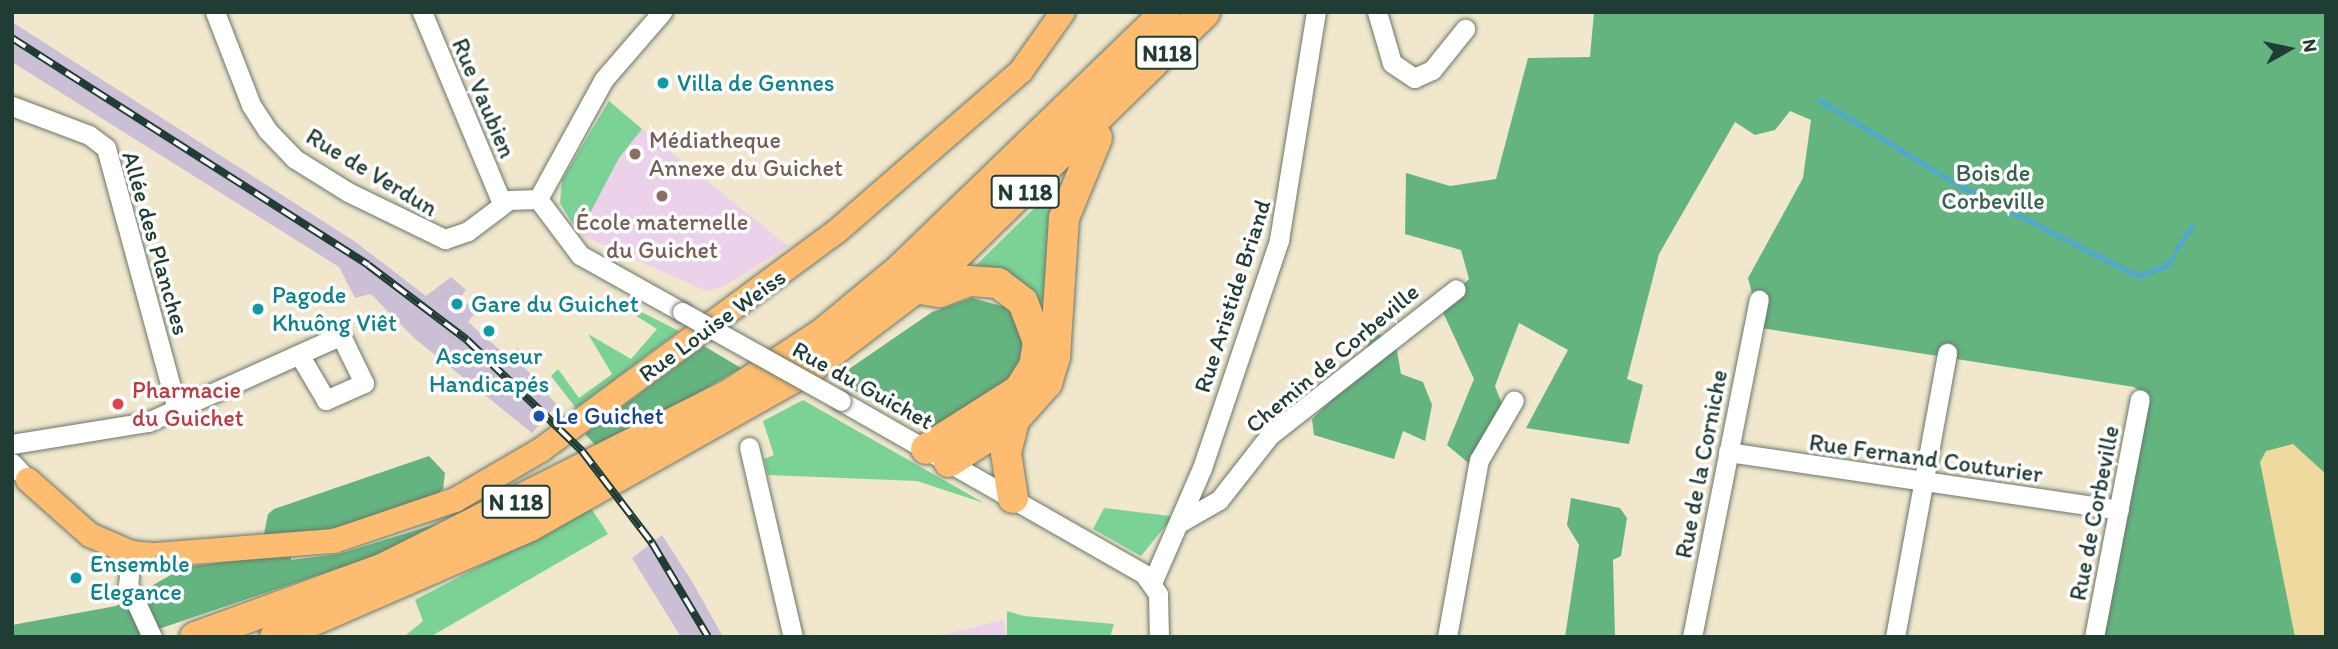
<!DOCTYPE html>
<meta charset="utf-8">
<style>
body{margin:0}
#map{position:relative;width:2338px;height:649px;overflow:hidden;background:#f0e7cd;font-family:Itim,sans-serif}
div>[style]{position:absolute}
.built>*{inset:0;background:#ecd1ea}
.industrial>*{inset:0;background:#cbbfd5}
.green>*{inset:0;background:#7bd297}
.forest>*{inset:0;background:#64b480}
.sand>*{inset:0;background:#eeda9e}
.stream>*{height:5px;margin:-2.5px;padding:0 2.5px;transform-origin:2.5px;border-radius:2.5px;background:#51a8ce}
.roads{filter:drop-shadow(0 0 2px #68786a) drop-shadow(0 0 2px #68786a)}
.minor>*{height:19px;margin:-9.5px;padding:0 9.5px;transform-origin:9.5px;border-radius:9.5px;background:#fff}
.major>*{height:24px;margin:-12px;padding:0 12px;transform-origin:12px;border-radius:12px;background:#fdbc70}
.highway>*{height:30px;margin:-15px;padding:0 15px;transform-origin:15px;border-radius:15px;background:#fdbc70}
.rail>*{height:8px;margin-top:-4px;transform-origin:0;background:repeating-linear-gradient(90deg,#fff 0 16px,#1f3d34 0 32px);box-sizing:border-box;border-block:2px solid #1f3d34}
.bridges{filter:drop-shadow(0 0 2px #68786a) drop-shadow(0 0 2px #68786a)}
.minor-bridge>*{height:19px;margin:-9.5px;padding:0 9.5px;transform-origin:9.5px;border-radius:9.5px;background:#fff}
.dots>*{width:19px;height:19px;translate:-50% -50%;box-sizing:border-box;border:4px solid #fff;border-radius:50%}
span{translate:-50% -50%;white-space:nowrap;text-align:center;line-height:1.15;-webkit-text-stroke:7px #fff;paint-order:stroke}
.shield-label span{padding:2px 5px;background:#fff;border:2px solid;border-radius:5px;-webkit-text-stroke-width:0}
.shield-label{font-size:23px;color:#1f3d34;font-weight:700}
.culture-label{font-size:24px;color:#0d838f}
.left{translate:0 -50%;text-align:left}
.street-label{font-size:24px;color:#1f3d34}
.education-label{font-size:24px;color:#785e54}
.park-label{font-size:24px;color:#36624d}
.health-label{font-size:24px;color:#be3a42}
.transit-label{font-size:24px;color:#164399}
.frame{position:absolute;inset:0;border:14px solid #1f3d34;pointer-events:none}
.north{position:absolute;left:2254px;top:14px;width:70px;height:70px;-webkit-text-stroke:5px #fff;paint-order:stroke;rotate:81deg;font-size:19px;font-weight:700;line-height:28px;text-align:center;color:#1f3d34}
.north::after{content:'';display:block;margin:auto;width:24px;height:32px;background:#1f3d34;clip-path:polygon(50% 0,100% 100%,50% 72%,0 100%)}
</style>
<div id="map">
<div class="built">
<i style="clip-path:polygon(642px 129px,788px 246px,725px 286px,706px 291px,579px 234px,619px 158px)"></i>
<i style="clip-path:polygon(1003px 620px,1007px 637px,935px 637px)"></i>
</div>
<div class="industrial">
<i style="clip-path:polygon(12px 22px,354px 241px,426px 296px,451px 277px,466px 290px,460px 298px,477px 311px,468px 322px,509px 358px,517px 348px,525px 355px,520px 362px,557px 405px,532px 433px,414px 338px,371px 294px,355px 298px,339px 267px,12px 62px)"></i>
<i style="clip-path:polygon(662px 535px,693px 583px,723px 637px,681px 637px,632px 558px)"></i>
</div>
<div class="green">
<i style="clip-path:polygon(609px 101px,642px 129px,619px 158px,579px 234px,560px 203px,562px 180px)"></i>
<i style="clip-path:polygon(1064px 179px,1049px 298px,1039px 303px,1021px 285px,966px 275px)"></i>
<i style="clip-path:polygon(608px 295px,679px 331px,576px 408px,551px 376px,558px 369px,579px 398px,612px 374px,588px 334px,631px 359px,657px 329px,611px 300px,603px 311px)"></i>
<i style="clip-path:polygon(803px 400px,942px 479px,984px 503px,917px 481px,768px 475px,764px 459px,774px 455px,763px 421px)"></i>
<i style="clip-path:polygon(591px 508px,608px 534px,430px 637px,406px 635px,423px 621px,415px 600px)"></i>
<i style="clip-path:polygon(1104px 508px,1170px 516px,1171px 519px,1141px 556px,1093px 529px)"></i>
<i style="clip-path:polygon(1007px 611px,1024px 616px,1114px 624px,1110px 637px,1007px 637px)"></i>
</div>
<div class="forest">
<i style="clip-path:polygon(1594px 12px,2326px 12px,2326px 637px,2102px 637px,2146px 395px,2134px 387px,1761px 328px,1748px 278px,1803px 178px,1811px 120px,1790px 111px,1775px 130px,1755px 135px,1735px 122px,1659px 254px,1627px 379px,1643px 385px,1629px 444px,1526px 428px,1568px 350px,1519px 323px,1495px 386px,1504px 409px,1472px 466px,1447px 445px,1474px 379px,1440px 306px,1469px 279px,1461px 250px,1405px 234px,1406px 173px,1450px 186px,1496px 179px,1528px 58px,1590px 57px)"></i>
<i style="clip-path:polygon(972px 298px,1013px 309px,1031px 344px,1019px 377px,960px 417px,930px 428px,833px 380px,932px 312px)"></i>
<i style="clip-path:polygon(1374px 331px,1396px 345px,1401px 374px,1423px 382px,1432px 405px,1425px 441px,1403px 431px,1394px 459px,1314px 435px,1312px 419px,1337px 395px,1343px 366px,1364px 354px)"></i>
<i style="clip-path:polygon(704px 346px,741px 368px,600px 450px,585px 434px)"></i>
<i style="clip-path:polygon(429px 456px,445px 473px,443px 489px,426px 503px,292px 539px,291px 560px,339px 554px,452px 519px,398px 548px,135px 637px,12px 637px,12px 625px,116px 606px,185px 567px,259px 558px,268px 514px,274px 509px)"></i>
<i style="clip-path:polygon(1571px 498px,1620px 508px,1627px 518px,1621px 556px,1613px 560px,1615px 637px,1565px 637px,1579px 545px,1567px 525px)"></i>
</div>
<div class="sand">
<i style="clip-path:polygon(2293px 444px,2326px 474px,2326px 637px,2295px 637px,2260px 462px,2266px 451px)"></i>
</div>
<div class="stream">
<i style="left:1819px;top:100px;width:155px;rotate:31.5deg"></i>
<i style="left:1951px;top:181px;width:210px;rotate:26.9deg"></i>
<i style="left:2138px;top:276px;width:30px;rotate:-20deg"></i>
<i style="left:2166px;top:266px;width:11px;rotate:-56deg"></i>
<i style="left:2175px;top:252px;width:31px;rotate:-57deg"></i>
</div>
<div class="roads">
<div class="minor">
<i style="left:215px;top:12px;width:100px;rotate:68.8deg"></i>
<i style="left:251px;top:105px;width:31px;rotate:57deg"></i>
<i style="left:268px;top:131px;width:39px;rotate:46deg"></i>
<i style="left:295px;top:159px;width:62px;rotate:31.9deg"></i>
<i style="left:348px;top:192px;width:108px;rotate:25.9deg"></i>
<i style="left:445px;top:239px;width:24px;rotate:-19deg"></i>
<i style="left:468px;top:231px;width:51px;rotate:-37.1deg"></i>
<i style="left:509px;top:200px;width:29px;rotate:-2deg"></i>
<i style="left:422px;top:12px;width:207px;rotate:67.3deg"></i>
<i style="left:1377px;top:12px;width:53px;rotate:73.6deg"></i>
<i style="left:1392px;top:63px;width:27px;rotate:34deg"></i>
<i style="left:1414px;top:78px;width:20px;rotate:-24deg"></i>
<i style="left:1432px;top:70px;width:53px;rotate:-51.2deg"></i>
<i style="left:12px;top:106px;width:82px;rotate:20.6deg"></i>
<i style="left:89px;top:135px;width:21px;rotate:37deg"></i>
<i style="left:106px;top:148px;width:271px;rotate:74.8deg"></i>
<i style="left:538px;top:199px;width:137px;rotate:-61.2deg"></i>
<i style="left:604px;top:79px;width:89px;rotate:-49.1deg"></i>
<i style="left:538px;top:199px;width:70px;rotate:53.1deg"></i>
<i style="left:580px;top:255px;width:117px;rotate:29.2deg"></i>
<i style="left:841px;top:401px;width:349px;rotate:29.7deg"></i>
<i style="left:1144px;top:574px;width:24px;rotate:55deg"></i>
<i style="left:1158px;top:594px;width:43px;rotate:88.7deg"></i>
<i style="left:12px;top:444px;width:138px;rotate:-9.2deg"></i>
<i style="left:148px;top:422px;width:205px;rotate:-24.2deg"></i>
<i style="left:335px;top:338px;width:8px;rotate:14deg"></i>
<i style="left:343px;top:340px;width:48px;rotate:64deg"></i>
<i style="left:364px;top:383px;width:42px;rotate:155.9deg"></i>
<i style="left:326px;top:400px;width:51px;rotate:-120.6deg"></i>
<i style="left:749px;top:447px;width:195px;rotate:77deg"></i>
<i style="left:1728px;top:452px;width:395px;rotate:8.4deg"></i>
<i style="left:12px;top:463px;width:23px;rotate:47deg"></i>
<i style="left:1179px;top:523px;width:46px;rotate:-29.9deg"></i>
<i style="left:1219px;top:500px;width:83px;rotate:-51.9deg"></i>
<i style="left:1270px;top:435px;width:236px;rotate:-38.1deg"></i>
<i style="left:131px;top:553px;width:32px;rotate:95deg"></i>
<i style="left:128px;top:585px;width:57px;rotate:65.2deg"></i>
<i style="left:1152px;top:583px;width:125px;rotate:-66.5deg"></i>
<i style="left:1202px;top:468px;width:241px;rotate:-71.3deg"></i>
<i style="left:1279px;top:240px;width:231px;rotate:-80.8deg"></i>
<i style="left:1447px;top:637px;width:180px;rotate:-79.8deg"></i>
<i style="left:1479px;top:460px;width:69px;rotate:-59.7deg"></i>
<i style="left:1692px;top:637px;width:344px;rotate:-78.8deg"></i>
<i style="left:1895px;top:637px;width:289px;rotate:-79.6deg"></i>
<i style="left:2094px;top:637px;width:242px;rotate:-79.1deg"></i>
</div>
<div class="major">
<i style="left:28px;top:480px;width:83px;rotate:41.6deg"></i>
<i style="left:90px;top:535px;width:45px;rotate:23.7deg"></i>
<i style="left:131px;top:553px;width:24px;rotate:5deg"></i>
<i style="left:155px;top:555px;width:180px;rotate:-4.5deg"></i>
<i style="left:334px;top:541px;width:128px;rotate:-18.7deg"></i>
<i style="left:455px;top:500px;width:99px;rotate:-30.2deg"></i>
<i style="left:541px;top:450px;width:367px;rotate:-36.5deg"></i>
<i style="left:836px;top:232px;width:245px;rotate:-41deg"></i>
<i style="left:1021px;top:71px;width:72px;rotate:-54.6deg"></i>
</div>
<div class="highway">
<i style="left:920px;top:289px;width:20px;rotate:9deg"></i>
<i style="left:940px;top:292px;width:31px;rotate:-21deg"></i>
<i style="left:969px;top:281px;width:29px;rotate:4deg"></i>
<i style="left:998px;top:283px;width:31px;rotate:37deg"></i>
<i style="left:1023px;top:302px;width:43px;rotate:69.4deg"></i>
<i style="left:1038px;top:342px;width:24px;rotate:99deg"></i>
<i style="left:1034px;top:366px;width:28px;rotate:122deg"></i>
<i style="left:1019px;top:390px;width:110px;rotate:147.6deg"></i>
<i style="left:949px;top:462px;width:77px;rotate:-32.9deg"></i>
<i style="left:1014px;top:420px;width:50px;rotate:-48.3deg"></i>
<i style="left:1047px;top:383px;width:27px;rotate:-73deg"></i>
<i style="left:1055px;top:357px;width:139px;rotate:-86.3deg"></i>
<i style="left:1064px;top:218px;width:87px;rotate:-67.6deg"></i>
<i style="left:1013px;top:498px;width:46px;rotate:-98.8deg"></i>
<i style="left:1006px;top:453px;width:34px;rotate:-76deg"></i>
<i style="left:195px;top:637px;width:199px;rotate:-20deg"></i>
<i style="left:382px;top:569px;width:390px;rotate:-26.7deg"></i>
<i style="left:730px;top:394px;width:110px;rotate:-33.1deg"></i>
<i style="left:822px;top:334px;width:97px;rotate:-39.6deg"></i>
<i style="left:897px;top:272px;width:374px;rotate:-44deg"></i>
<i style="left:275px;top:637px;width:278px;rotate:-23.5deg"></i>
<i style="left:530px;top:526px;width:324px;rotate:-29.4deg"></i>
<i style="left:812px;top:367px;width:167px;rotate:-37.2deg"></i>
<i style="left:945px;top:266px;width:363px;rotate:-44.3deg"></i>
</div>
</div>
<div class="rail">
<i style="left:12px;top:38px;width:422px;rotate:32.5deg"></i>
<i style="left:368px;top:265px;width:124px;rotate:37.1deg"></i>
<i style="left:467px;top:340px;width:160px;rotate:44deg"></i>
<i style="left:582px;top:451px;width:116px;rotate:52.7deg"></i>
<i style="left:652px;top:543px;width:109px;rotate:59.2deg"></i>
</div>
<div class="bridges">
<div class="minor-bridge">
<i style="left:682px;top:312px;width:182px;rotate:29.2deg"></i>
</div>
</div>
<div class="dots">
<i style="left:663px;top:83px;background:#0f9aa8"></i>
<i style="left:635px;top:154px;background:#8d6e63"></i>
<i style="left:662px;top:196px;background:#8d6e63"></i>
<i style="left:457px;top:304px;background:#0f9aa8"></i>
<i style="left:258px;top:309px;background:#0f9aa8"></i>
<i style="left:489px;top:331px;background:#0f9aa8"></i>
<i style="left:118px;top:404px;background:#e0444e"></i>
<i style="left:539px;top:416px;background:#1a4fb4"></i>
<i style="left:76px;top:578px;background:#0f9aa8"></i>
</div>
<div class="shield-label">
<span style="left:1167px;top:53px">N118</span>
<span style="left:1025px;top:192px">N 118</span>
<span style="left:516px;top:502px">N 118</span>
</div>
<div class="culture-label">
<span class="left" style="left:677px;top:83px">Villa de Gennes</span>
<span class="left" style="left:272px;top:309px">Pagode<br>Khuông Viêt</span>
<span class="left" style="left:471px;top:304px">Gare du Guichet</span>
<span style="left:489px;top:370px">Ascenseur<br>Handicapés</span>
<span class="left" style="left:90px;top:578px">Ensemble<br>Elegance</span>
</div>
<div class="street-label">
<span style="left:484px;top:98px;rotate:67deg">Rue Vaubien</span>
<span style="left:372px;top:172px;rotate:31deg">Rue de Verdun</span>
<span style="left:156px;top:243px;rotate:74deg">Allée des Planches</span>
<span style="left:1232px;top:296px;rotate:-72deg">Rue Aristide Briand</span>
<span style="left:712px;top:325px;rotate:-36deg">Rue Louise Weiss</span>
<span style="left:1332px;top:358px;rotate:-40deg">Chemin de Corbeville</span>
<span style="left:863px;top:385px;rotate:29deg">Rue du Guichet</span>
<span style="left:1926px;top:458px;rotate:8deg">Rue Fernand Couturier</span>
<span style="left:1701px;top:464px;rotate:-79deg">Rue de la Corniche</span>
<span style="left:2094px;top:513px;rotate:-79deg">Rue de Corbeville</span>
</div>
<div class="education-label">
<span class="left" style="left:649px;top:154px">Médiatheque<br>Annexe du Guichet</span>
<span style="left:662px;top:236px">École maternelle<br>du Guichet</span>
</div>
<div class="park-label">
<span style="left:1993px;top:187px">Bois de<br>Corbeville</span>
</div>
<div class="health-label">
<span class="left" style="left:132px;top:404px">Pharmacie<br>du Guichet</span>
</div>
<div class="transit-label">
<span class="left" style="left:555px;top:416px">Le Guichet</span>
</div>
<div class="frame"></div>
<div class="north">N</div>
</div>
